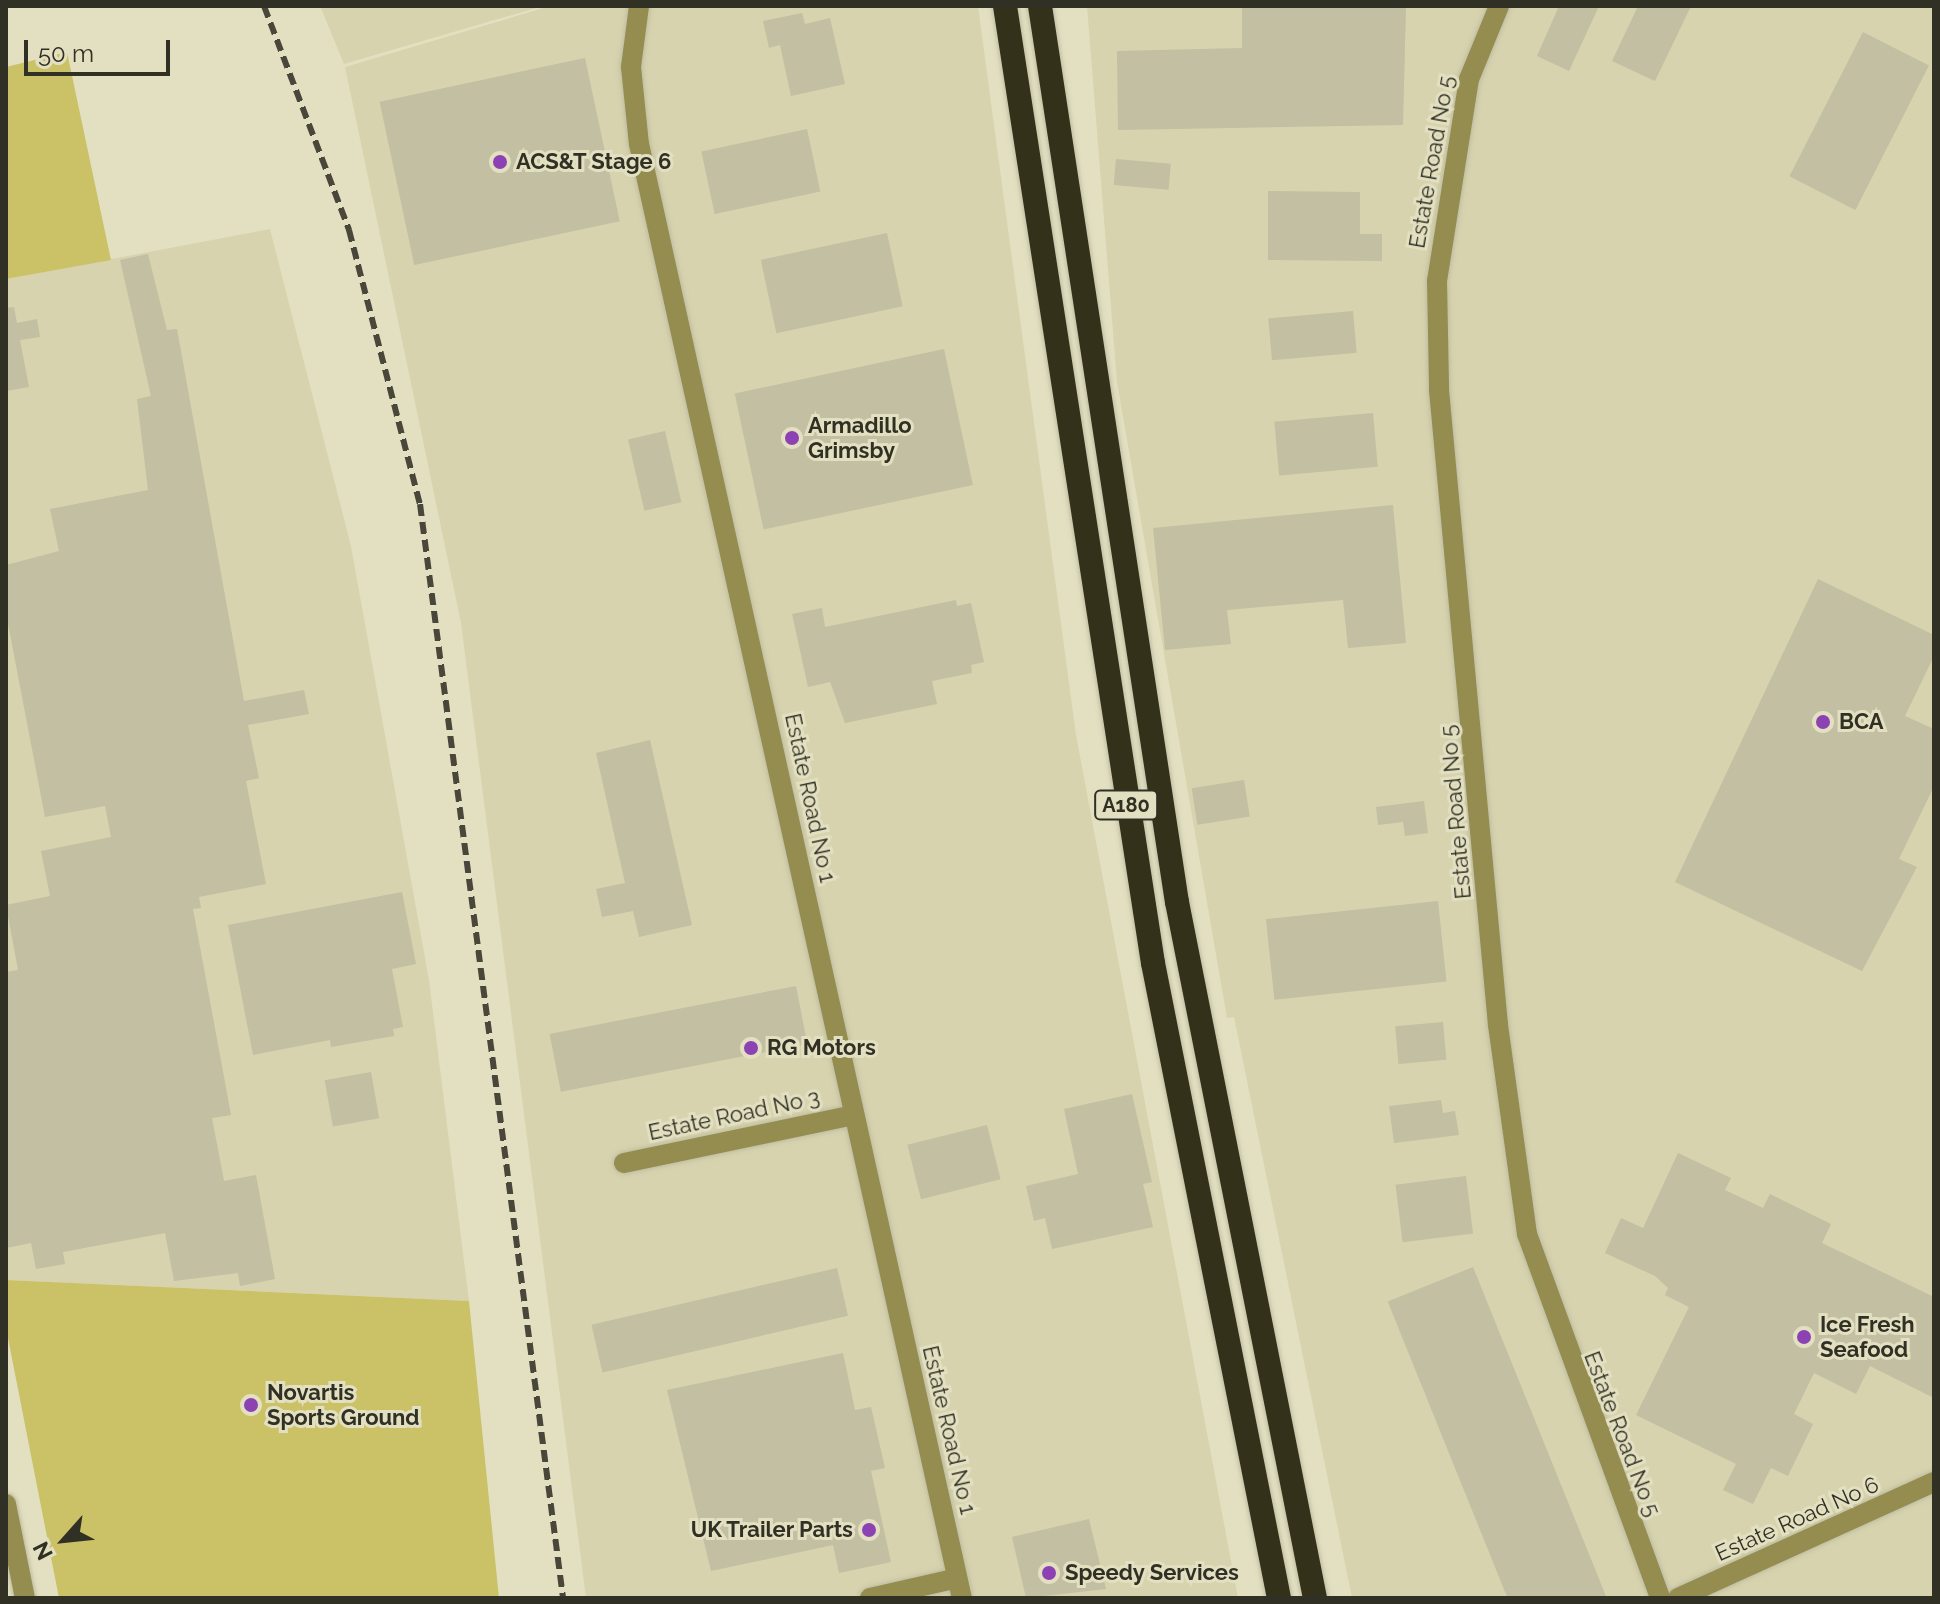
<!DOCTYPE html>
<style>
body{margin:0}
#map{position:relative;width:1940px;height:1604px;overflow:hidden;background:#e3e0c2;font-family:Raleway,sans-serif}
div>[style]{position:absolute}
.built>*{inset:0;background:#d7d3ae}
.green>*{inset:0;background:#cbc167}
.building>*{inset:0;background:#c2bfa2;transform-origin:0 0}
.roads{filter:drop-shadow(0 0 2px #bfbda2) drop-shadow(0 0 2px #bfbda2)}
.minor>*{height:20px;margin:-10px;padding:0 10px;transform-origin:10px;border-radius:10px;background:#948d4f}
.highway>*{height:24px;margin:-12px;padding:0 12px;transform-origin:12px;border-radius:12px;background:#34311b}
.rail>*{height:6px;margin-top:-3px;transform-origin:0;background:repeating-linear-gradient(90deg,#494739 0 12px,transparent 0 18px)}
.dots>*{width:22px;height:22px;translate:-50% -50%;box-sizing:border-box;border:4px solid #e3e0c2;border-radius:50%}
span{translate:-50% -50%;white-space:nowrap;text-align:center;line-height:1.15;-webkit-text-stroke:6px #e3e0c2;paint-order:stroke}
.shield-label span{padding:2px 6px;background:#e3e0c2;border:2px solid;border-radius:6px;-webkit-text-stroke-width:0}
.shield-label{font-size:20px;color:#313024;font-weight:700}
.poi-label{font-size:22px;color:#313024;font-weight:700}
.left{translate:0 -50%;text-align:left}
.right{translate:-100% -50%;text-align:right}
.street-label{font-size:22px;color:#313024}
.frame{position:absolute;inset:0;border:8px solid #313024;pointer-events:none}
.north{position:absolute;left:24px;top:1500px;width:80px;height:80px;-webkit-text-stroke:6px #e3e0c2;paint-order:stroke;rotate:243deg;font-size:22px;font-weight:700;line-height:32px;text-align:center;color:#313024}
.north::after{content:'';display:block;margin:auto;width:28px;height:36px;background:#313024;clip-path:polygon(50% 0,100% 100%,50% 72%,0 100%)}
.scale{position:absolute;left:24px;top:40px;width:146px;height:36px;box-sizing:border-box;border:4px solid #313024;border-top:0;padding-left:10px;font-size:24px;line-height:28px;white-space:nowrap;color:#313024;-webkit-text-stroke:6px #e3e0c2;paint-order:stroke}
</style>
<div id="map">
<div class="built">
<i style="clip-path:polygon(320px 6px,543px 6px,344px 64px)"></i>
<i style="clip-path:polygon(550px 6px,978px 6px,1076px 735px,1238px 1598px,586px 1598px,461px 623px,345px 67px)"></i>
<i style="clip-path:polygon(1087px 6px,1934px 6px,1934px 1598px,1352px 1598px,1234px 1017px,1227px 1018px,1117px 382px)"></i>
<i style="clip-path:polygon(270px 229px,351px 546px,429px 980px,469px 1301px,6px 1280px,6px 279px)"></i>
</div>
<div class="green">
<i style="clip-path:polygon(67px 52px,111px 260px,6px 279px,6px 67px)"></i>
<i style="clip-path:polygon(6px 1280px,469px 1301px,499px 1598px,59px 1598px,6px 1328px)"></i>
</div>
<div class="building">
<i style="clip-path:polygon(1406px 6px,1403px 125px,1118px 130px,1117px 51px,1242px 48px,1242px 8px)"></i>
<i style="clip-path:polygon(1559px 6px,1599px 6px,1569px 71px,1537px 56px)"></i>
<i style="clip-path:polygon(1638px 6px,1691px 6px,1655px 81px,1612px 61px)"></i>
<i style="clip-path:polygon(802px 13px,805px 24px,830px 18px,845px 84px,791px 96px,780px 45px,769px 48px,763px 21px)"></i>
<i style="left:1863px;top:32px;width:74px;height:162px;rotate:27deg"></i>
<i style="left:585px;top:58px;width:167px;height:210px;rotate:78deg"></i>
<i style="left:807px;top:129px;width:64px;height:108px;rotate:78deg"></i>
<i style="left:1116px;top:159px;width:55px;height:26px;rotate:5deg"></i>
<i style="clip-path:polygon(1268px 191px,1360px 192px,1360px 234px,1382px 234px,1382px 261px,1268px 260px)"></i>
<i style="left:887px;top:233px;width:75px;height:129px;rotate:78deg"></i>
<i style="clip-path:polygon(148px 254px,167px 330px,177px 329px,244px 701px,304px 690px,309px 714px,248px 725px,259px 778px,246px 781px,266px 884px,199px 897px,201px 908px,193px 909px,231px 1115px,212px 1118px,224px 1181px,256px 1175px,275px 1279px,240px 1286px,238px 1273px,174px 1281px,165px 1233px,63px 1252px,65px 1264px,36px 1269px,31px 1243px,6px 1248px,6px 972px,18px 970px,6px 905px,50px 896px,41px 851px,111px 837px,105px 806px,45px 817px,6px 613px,6px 565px,59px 551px,50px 509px,148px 490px,137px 399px,151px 396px,120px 260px)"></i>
<i style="clip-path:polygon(14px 307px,17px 323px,37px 319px,40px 337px,20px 340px,29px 387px,6px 391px,6px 308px)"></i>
<i style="left:1353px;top:311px;width:42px;height:85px;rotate:85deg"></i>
<i style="left:944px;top:349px;width:139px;height:214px;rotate:78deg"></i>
<i style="left:1373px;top:413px;width:54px;height:99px;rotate:85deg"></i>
<i style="left:665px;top:431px;width:73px;height:38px;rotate:77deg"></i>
<i style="clip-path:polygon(1393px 505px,1406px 643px,1348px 648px,1343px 600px,1227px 610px,1231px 644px,1165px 650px,1153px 528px)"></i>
<i style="clip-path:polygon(1818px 579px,1934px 635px,1934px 656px,1905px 716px,1934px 729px,1934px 786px,1899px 859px,1917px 867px,1862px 971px,1675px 882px)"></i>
<i style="clip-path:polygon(956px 600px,957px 606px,971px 603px,984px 662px,971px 665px,972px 673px,932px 681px,937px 704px,845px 723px,830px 682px,808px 687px,792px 614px,822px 608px,825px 627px)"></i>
<i style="clip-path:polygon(650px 740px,692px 925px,639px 937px,633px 911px,602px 917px,596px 889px,625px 883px,596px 753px)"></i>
<i style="left:1244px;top:780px;width:37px;height:53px;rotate:81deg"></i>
<i style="clip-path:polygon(1424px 801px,1428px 833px,1405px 836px,1403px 822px,1378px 825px,1376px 807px)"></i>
<i style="clip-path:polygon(402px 892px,416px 964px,392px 969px,403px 1027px,393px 1029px,394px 1036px,331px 1047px,330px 1040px,253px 1055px,228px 925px)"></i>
<i style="left:1438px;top:901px;width:81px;height:173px;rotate:84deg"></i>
<i style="left:796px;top:986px;width:59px;height:251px;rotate:79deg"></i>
<i style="left:1443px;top:1022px;width:38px;height:48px;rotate:85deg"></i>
<i style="left:371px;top:1072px;width:47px;height:47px;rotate:80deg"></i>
<i style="clip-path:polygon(1132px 1094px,1152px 1182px,1143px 1184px,1153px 1227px,1052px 1249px,1045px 1218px,1034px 1221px,1026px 1186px,1078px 1174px,1064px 1109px)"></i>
<i style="clip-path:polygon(1441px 1100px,1443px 1113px,1455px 1111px,1459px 1135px,1394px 1143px,1389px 1106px)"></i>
<i style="left:987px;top:1125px;width:56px;height:82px;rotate:76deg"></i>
<i style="clip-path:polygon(1678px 1153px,1731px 1178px,1725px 1190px,1763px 1208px,1770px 1194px,1831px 1224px,1822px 1243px,1934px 1297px,1934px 1398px,1870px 1366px,1856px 1394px,1814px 1373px,1794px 1414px,1813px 1424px,1788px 1476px,1771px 1468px,1753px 1504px,1723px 1490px,1736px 1464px,1636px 1415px,1689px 1307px,1665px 1295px,1668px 1288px,1655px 1276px,1605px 1253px,1621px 1218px,1643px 1228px)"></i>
<i style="left:1466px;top:1176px;width:58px;height:71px;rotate:83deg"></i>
<i style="left:1473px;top:1267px;width:358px;height:92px;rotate:68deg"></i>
<i style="left:837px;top:1268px;width:49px;height:252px;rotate:77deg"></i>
<i style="clip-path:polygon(843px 1353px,855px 1410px,871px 1407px,885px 1468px,871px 1471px,891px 1562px,839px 1573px,833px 1545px,711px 1571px,667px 1390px)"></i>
<i style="clip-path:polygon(1089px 1519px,1106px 1589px,1026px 1598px,1012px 1537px)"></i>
</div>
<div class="roads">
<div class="minor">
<i style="left:639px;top:6px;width:62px;rotate:97.5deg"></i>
<i style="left:631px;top:67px;width:77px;rotate:84.1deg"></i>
<i style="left:639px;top:144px;width:1489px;rotate:77.48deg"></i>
<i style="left:1499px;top:6px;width:79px;rotate:112.3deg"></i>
<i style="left:1469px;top:79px;width:205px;rotate:99deg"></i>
<i style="left:1437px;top:281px;width:109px;rotate:88.9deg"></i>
<i style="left:1439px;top:390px;width:638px;rotate:84.69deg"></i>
<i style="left:1498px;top:1025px;width:211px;rotate:82.1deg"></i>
<i style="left:1527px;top:1234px;width:388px;rotate:69.9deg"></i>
<i style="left:624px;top:1163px;width:235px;rotate:-11.8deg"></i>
<i style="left:6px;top:1504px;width:96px;rotate:78.6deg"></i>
<i style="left:870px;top:1598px;width:89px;rotate:-12.9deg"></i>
<i style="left:1678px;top:1598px;width:281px;rotate:-24.4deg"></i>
</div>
<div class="highway">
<i style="left:1005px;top:6px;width:968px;rotate:81.21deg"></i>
<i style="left:1153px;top:963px;width:647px;rotate:78.78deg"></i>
<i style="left:1040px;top:6px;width:906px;rotate:81.31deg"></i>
<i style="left:1177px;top:902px;width:710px;rotate:78.79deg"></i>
</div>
</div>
<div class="rail">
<i style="left:264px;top:6px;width:240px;rotate:69.2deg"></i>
<i style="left:349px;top:230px;width:283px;rotate:75.5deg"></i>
<i style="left:420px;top:504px;width:1103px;rotate:82.55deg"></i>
</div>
<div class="dots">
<i style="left:500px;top:162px;background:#8d42b3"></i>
<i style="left:792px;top:438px;background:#8d42b3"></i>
<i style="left:1823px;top:722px;background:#8d42b3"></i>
<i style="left:751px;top:1048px;background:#8d42b3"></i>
<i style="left:1804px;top:1337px;background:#8d42b3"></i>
<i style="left:251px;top:1405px;background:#8d42b3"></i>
<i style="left:869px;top:1530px;background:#8d42b3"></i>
<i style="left:1049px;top:1573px;background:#8d42b3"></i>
</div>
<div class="shield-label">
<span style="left:1126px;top:805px">A180</span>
</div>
<div class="poi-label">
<span class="left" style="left:516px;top:162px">ACS&amp;T Stage 6</span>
<span class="left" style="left:808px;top:438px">Armadillo<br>Grimsby</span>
<span class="left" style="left:1839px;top:722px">BCA</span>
<span class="left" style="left:767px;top:1048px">RG Motors</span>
<span class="left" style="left:1820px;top:1337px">Ice Fresh<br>Seafood</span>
<span class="left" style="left:267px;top:1405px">Novartis<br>Sports Ground</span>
<span class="right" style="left:853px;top:1530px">UK Trailer Parts</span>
<span class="left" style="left:1065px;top:1573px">Speedy Services</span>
</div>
<div class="street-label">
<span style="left:1432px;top:162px;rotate:-80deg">Estate Road No 5</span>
<span style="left:810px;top:798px;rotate:78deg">Estate Road No 1</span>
<span style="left:1456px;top:812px;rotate:-95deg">Estate Road No 5</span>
<span style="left:734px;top:1115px;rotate:-12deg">Estate Road No 3</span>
<span style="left:949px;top:1430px;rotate:77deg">Estate Road No 1</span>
<span style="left:1622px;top:1434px;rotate:69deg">Estate Road No 5</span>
<span style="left:1797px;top:1519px;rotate:-24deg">Estate Road No 6</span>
</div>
<div class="frame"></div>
<div class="north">N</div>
<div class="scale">50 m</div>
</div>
